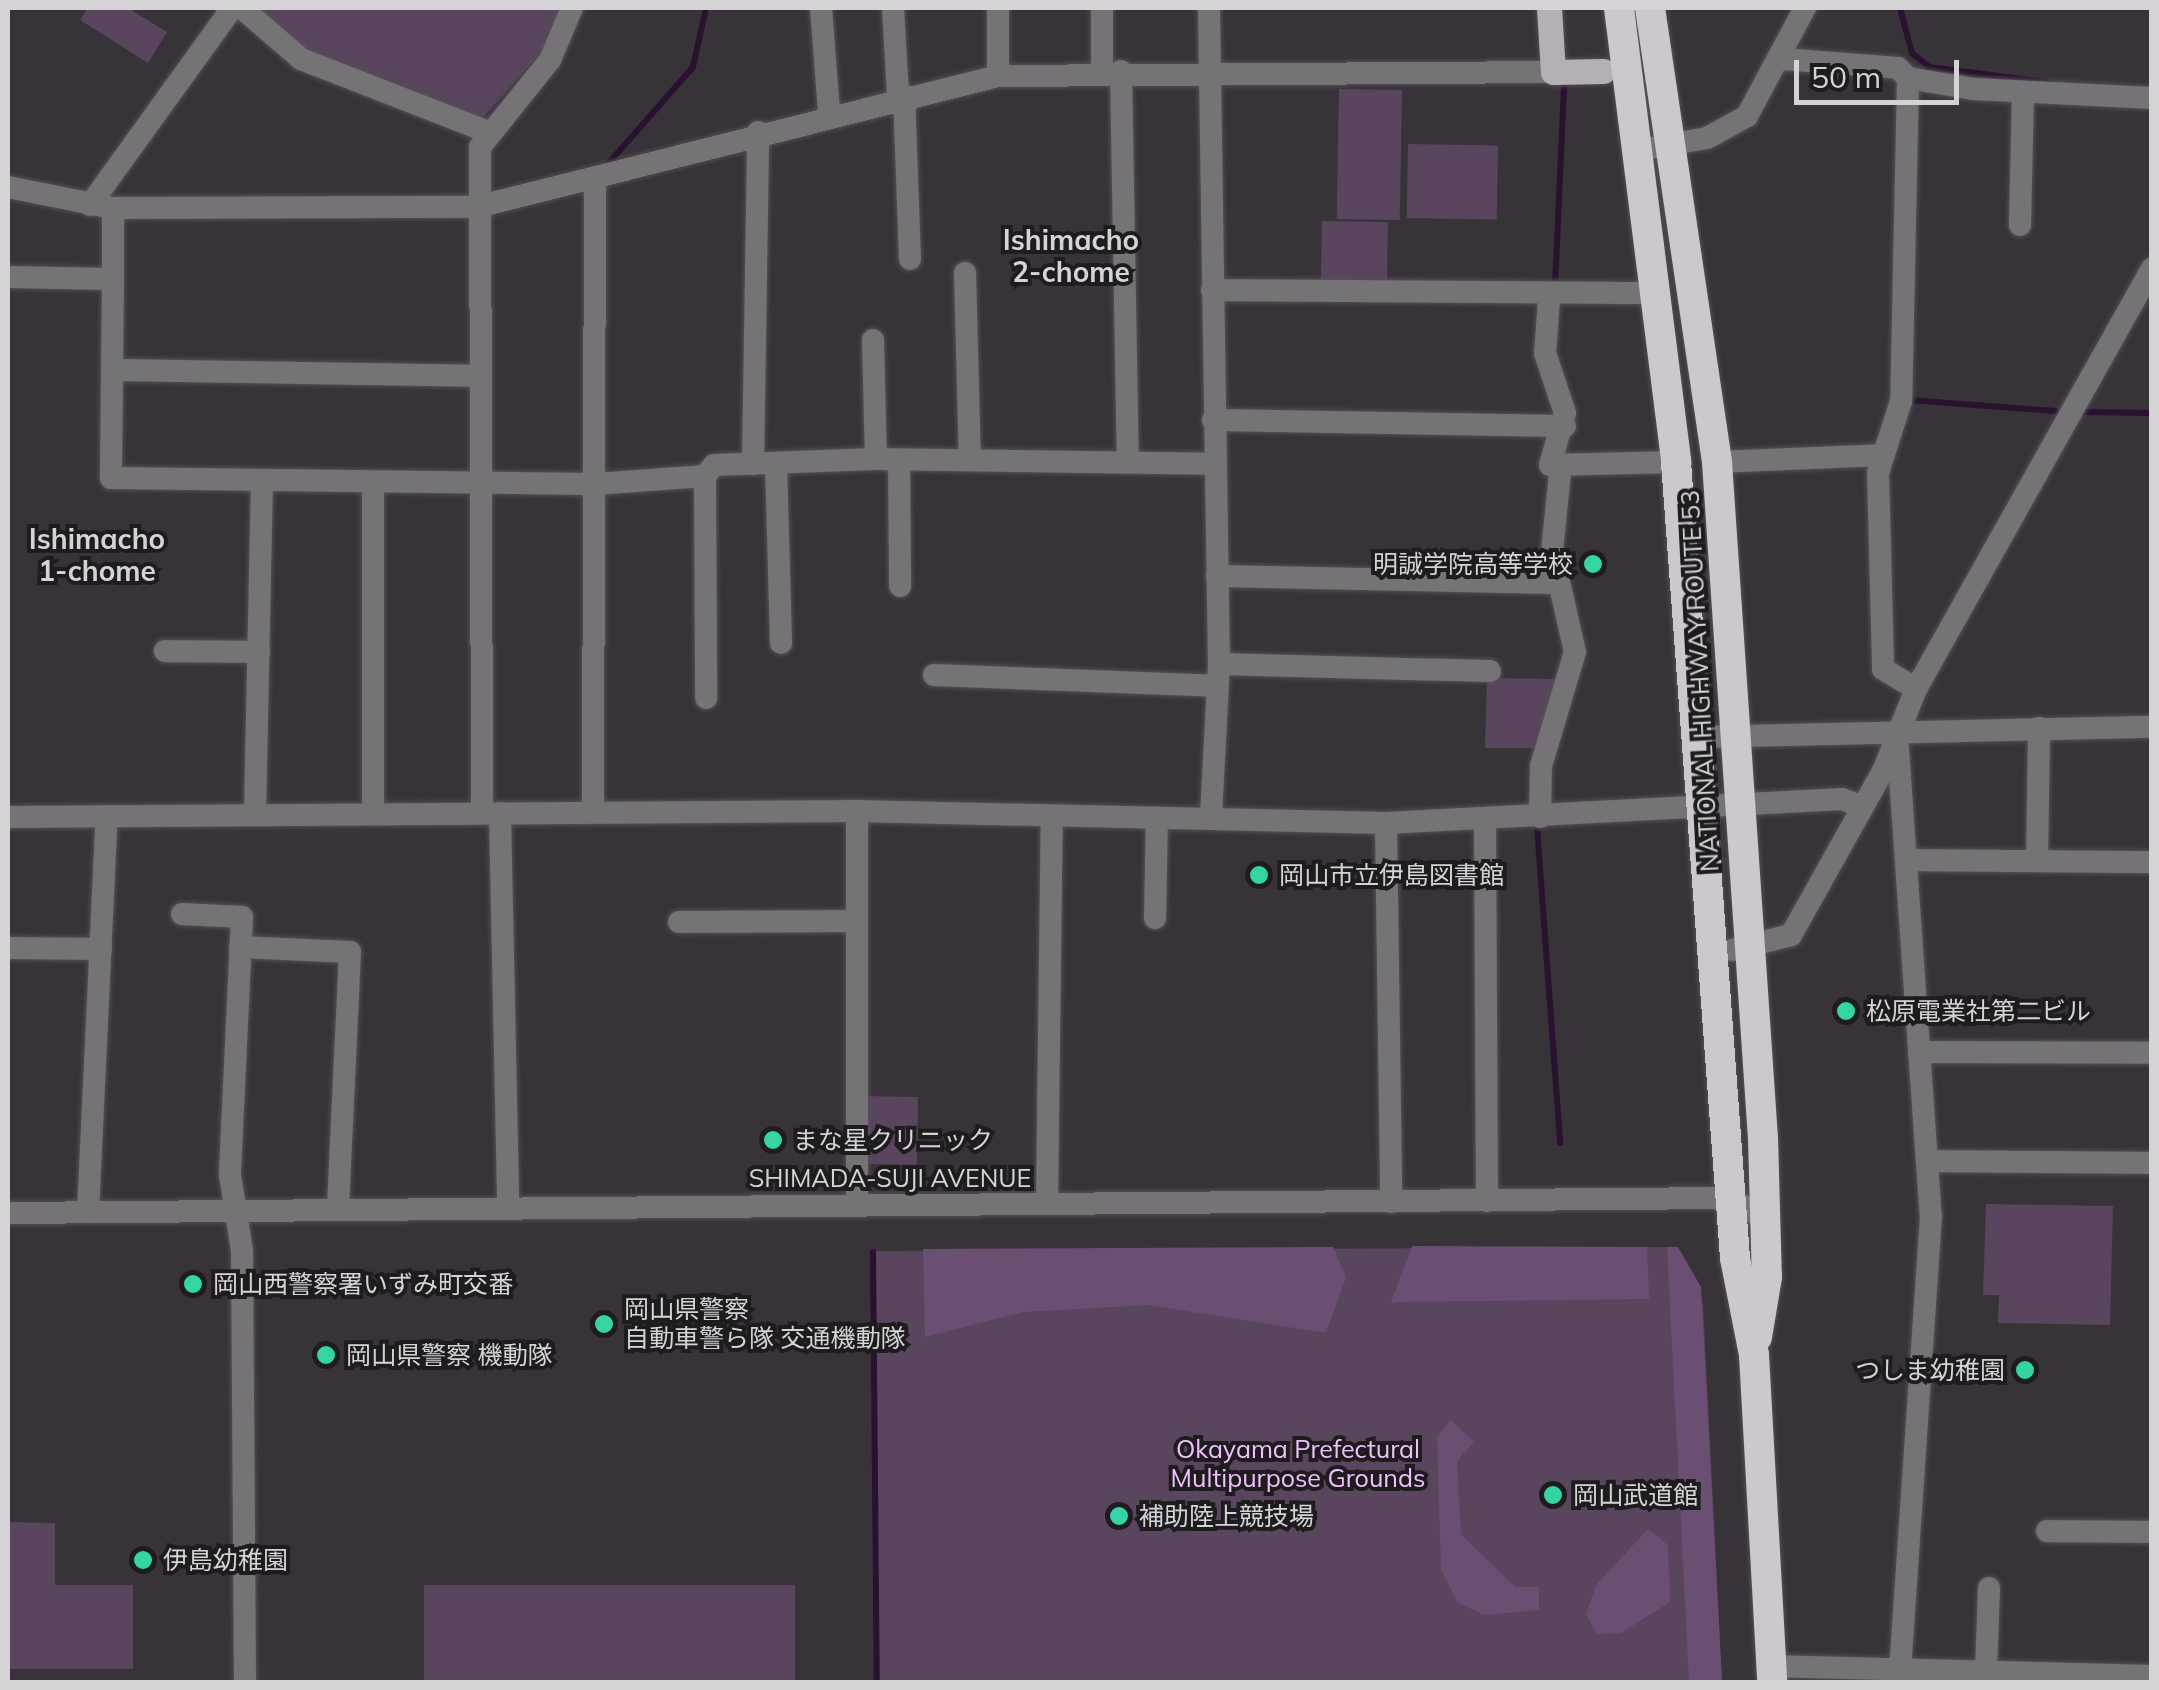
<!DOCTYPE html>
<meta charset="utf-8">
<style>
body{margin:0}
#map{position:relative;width:2159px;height:1690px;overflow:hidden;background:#383339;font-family:Mulish,"Noto Sans JP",sans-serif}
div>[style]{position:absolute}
.green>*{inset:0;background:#59455e;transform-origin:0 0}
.forest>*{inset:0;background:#6a4f72}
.stream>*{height:6px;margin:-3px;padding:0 3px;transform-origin:3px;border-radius:3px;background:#29112f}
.roads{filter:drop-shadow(0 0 2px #545055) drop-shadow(0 0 2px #545055)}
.minor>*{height:22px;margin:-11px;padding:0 11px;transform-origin:11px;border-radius:11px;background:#757376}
.major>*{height:25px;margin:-12.5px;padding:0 12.5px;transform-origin:12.5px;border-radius:12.5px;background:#b5b0b6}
.highway>*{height:30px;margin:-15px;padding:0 15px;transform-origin:15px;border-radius:15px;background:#cdc7cf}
.dots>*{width:28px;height:28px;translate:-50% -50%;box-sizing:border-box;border:5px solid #1e1c1f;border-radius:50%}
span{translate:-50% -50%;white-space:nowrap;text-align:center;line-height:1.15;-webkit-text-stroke:8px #1e1c1f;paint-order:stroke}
.poi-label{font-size:25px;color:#d6d3d7}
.right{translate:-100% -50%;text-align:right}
.left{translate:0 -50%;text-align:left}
.street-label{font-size:25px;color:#d6d3d7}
.park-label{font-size:25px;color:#efc1fc}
.neighbourhood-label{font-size:28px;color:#d6d3d7;font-weight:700}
.frame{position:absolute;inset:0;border:10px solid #d6d3d7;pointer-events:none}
.scale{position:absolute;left:1794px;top:60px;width:165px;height:45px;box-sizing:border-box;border:5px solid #d6d3d7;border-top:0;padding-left:12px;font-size:30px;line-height:35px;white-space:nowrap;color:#d6d3d7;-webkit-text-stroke:8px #1e1c1f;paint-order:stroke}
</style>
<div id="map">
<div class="green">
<i style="clip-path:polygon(88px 8px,128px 8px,167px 32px,148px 63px,80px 20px)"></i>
<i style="clip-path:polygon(252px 8px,563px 8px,546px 47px,481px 120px,303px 54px)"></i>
<i style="left:1339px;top:89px;width:63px;height:130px;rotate:1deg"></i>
<i style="left:1408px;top:144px;width:90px;height:74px;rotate:1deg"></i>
<i style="left:1322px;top:221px;width:66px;height:62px;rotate:1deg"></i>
<i style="clip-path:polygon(1487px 678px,1564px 679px,1539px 748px,1485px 748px)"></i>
<i style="left:864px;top:1096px;width:54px;height:68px;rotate:1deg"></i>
<i style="clip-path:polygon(1986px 1204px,2113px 1206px,2110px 1325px,1998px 1323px,1999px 1295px,1983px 1295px)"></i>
<i style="clip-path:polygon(1678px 1247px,1703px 1305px,1722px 1682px,878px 1682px,874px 1251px)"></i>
<i style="clip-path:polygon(8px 1522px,55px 1523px,55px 1585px,133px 1585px,133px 1669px,8px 1669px)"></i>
<i style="left:424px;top:1585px;width:371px;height:97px"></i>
</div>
<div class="forest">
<i style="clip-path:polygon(1412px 1246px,1647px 1247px,1649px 1299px,1391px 1302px)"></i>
<i style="clip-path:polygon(1333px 1247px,1346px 1277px,1326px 1333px,1148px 1305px,1023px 1312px,925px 1337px,923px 1249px)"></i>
<i style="clip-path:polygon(1667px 1247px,1678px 1247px,1701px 1287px,1722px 1682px,1689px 1682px)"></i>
<i style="clip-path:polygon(1451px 1420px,1474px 1442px,1457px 1461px,1461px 1534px,1515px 1587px,1539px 1587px,1539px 1610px,1484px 1615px,1457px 1602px,1441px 1569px,1437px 1437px)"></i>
<i style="clip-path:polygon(1648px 1529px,1668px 1545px,1670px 1602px,1621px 1633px,1597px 1634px,1586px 1614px,1596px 1585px)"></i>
</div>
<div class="stream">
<i style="left:1900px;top:8px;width:47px;rotate:75.1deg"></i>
<i style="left:1912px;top:53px;width:22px;rotate:39deg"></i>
<i style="left:1929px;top:67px;width:118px;rotate:7.3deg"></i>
<i style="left:607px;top:165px;width:130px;rotate:-48.7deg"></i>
<i style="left:693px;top:67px;width:60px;rotate:-77.6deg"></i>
<i style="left:1555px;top:286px;width:202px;rotate:-87.4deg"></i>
<i style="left:1909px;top:400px;width:147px;rotate:4.3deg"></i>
<i style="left:2082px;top:412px;width:70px;rotate:0.8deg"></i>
<i style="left:1537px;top:827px;width:317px;rotate:85.8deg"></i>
<i style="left:873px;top:1252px;width:430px;rotate:89.5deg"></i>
</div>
<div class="roads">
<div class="minor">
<i style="left:242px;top:8px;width:78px;rotate:40.8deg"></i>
<i style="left:301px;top:59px;width:199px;rotate:21.3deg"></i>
<i style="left:821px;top:8px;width:103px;rotate:85.6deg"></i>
<i style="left:893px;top:8px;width:88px;rotate:86.7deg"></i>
<i style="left:1209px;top:8px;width:656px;rotate:89.13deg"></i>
<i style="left:1219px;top:664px;width:155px;rotate:93deg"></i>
<i style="left:1782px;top:59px;width:116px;rotate:4.4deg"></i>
<i style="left:1898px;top:68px;width:14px;rotate:45deg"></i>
<i style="left:1908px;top:78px;width:67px;rotate:9.5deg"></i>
<i style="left:1974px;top:89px;width:178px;rotate:2.9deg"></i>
<i style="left:1121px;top:71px;width:388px;rotate:89deg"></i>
<i style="left:1102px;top:72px;width:64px;rotate:-90deg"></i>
<i style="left:998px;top:76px;width:68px;rotate:-90deg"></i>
<i style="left:1908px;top:78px;width:323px;rotate:91.2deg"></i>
<i style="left:1901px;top:401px;width:76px;rotate:107.7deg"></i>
<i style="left:1878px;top:473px;width:196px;rotate:88.5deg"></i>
<i style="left:1883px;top:669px;width:39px;rotate:31deg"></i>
<i style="left:904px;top:95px;width:164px;rotate:87.9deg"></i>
<i style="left:1639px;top:150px;width:69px;rotate:-10deg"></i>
<i style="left:1707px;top:138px;width:46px;rotate:-28.8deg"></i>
<i style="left:1747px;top:116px;width:123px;rotate:-61.8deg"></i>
<i style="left:8px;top:187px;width:107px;rotate:11.3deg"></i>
<i style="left:113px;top:208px;width:364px;rotate:-0.2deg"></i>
<i style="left:477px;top:207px;width:537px;rotate:-14.11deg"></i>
<i style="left:998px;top:76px;width:555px;rotate:-0.41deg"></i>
<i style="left:90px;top:205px;width:243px;rotate:-54.2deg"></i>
<i style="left:2020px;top:225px;width:131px;rotate:-88.7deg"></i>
<i style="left:965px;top:273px;width:186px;rotate:88.5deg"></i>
<i style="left:8px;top:277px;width:105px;rotate:1.1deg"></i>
<i style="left:113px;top:279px;width:199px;rotate:90.6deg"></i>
<i style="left:111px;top:478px;width:483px;rotate:0.7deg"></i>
<i style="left:594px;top:484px;width:111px;rotate:-4.1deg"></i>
<i style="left:705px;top:476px;width:14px;rotate:-51deg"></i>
<i style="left:714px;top:465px;width:162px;rotate:-2.1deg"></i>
<i style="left:876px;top:459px;width:338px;rotate:0.8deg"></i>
<i style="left:113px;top:279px;width:71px;rotate:-90deg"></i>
<i style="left:1212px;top:290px;width:444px;rotate:0.4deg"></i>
<i style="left:1549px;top:299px;width:54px;rotate:94.2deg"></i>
<i style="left:1545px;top:353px;width:63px;rotate:71.6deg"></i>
<i style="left:1565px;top:413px;width:54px;rotate:106.1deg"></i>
<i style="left:1550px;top:465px;width:126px;rotate:-1.4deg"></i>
<i style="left:873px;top:340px;width:119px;rotate:88.6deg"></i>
<i style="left:113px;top:370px;width:366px;rotate:0.9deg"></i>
<i style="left:1213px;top:420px;width:352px;rotate:1deg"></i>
<i style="left:899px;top:460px;width:126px;rotate:89.5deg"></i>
<i style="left:1717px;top:462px;width:164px;rotate:-2.4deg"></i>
<i style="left:776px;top:463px;width:180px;rotate:88.4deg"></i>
<i style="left:753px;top:464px;width:332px;rotate:-89.1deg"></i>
<i style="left:705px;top:476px;width:222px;rotate:89.7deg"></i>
<i style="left:373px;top:483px;width:329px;rotate:90deg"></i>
<i style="left:1217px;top:576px;width:338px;rotate:1.2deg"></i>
<i style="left:165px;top:651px;width:94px;rotate:0.6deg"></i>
<i style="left:1219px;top:664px;width:271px;rotate:1.5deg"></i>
<i style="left:934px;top:675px;width:281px;rotate:2.2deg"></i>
<i style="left:1897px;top:734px;width:483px;rotate:86deg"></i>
<i style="left:1931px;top:1216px;width:467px;rotate:93.9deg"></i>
<i style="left:1697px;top:737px;width:455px;rotate:-1.3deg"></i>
<i style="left:857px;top:811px;width:394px;rotate:90deg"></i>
<i style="left:482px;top:812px;width:665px;rotate:-90.17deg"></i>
<i style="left:480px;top:147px;width:112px;rotate:-51.2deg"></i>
<i style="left:550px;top:60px;width:56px;rotate:-67.1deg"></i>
<i style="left:593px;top:812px;width:630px;rotate:-89.82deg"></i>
<i style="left:255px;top:813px;width:331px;rotate:-88.8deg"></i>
<i style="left:500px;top:813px;width:395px;rotate:88.8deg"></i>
<i style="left:8px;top:817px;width:849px;rotate:-0.4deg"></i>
<i style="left:857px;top:811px;width:529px;rotate:1.3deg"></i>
<i style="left:1386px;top:823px;width:457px;rotate:-3deg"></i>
<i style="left:1842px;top:799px;width:22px;rotate:21deg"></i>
<i style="left:1540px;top:817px;width:51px;rotate:-88.9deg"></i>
<i style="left:1541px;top:766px;width:119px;rotate:-73.4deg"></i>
<i style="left:1575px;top:652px;width:104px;rotate:-102.8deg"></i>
<i style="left:1552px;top:551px;width:87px;rotate:-84.1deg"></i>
<i style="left:1485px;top:821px;width:380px;rotate:89.7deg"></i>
<i style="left:1386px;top:823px;width:379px;rotate:89.2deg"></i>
<i style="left:1907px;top:860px;width:245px;rotate:0.5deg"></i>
<i style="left:2037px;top:861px;width:133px;rotate:-89.1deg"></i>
<i style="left:182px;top:914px;width:60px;rotate:2.9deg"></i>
<i style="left:242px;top:917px;width:258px;rotate:92.7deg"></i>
<i style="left:230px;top:1175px;width:77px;rotate:81deg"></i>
<i style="left:242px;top:1251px;width:431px;rotate:89.6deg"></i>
<i style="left:1155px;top:918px;width:100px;rotate:-88.9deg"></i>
<i style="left:679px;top:922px;width:177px;rotate:-0.3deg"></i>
<i style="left:240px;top:947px;width:110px;rotate:2.6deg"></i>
<i style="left:350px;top:952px;width:257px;rotate:92.7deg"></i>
<i style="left:8px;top:948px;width:93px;rotate:0.6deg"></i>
<i style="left:1732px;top:950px;width:61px;rotate:-14.3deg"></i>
<i style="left:1791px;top:935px;width:190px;rotate:-60.7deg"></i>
<i style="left:1884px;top:769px;width:86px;rotate:-68.2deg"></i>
<i style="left:1916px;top:689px;width:482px;rotate:-60.7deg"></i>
<i style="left:1919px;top:1052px;width:233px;rotate:0.2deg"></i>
<i style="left:1929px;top:1161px;width:223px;rotate:0.5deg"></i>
<i style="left:1047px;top:1204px;width:388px;rotate:-89.3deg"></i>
<i style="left:88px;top:1212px;width:396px;rotate:-87.3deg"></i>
<i style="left:8px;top:1213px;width:1724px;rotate:-0.5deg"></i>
<i style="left:1732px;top:1198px;width:40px;rotate:34deg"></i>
<i style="left:2047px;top:1531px;width:105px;rotate:0.5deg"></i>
<i style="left:1771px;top:1666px;width:381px;rotate:1.5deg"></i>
<i style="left:1986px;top:1671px;width:83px;rotate:-87.9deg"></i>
</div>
<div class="major">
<i style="left:1549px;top:8px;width:64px;rotate:86.4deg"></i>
<i style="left:1553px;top:72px;width:50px;rotate:-1.1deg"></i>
</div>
<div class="highway">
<i style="left:1619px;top:8px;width:458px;rotate:82.8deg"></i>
<i style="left:1676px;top:462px;width:798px;rotate:85.76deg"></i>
<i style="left:1735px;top:1258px;width:99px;rotate:78.9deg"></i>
<i style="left:1754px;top:1355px;width:327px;rotate:86.8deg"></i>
<i style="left:1650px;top:8px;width:459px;rotate:81.6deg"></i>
<i style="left:1717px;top:462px;width:678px;rotate:86.11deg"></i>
<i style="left:1763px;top:1138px;width:139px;rotate:88.4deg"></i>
<i style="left:1767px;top:1277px;width:61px;rotate:99.5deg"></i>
</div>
</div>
<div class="dots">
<i style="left:1593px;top:564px;background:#35d4a7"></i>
<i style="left:1259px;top:875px;background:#35d4a7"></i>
<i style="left:1846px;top:1011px;background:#35d4a7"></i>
<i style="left:773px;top:1140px;background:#35d4a7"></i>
<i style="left:193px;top:1284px;background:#35d4a7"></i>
<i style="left:604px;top:1324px;background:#35d4a7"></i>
<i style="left:326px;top:1355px;background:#35d4a7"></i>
<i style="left:2025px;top:1370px;background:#35d4a7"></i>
<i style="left:1553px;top:1495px;background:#35d4a7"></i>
<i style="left:1119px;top:1516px;background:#35d4a7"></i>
<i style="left:143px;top:1560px;background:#35d4a7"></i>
</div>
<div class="poi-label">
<span class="right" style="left:1573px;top:564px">明誠学院高等学校</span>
<span class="left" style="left:1279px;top:875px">岡山市立伊島図書館</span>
<span class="left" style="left:1866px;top:1011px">松原電業社第二ビル</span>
<span class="left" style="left:793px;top:1140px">まな星クリニック</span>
<span class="left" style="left:213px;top:1284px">岡山西警察署いずみ町交番</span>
<span class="left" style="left:624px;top:1324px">岡山県警察<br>自動車警ら隊 交通機動隊</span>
<span class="left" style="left:346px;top:1355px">岡山県警察 機動隊</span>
<span class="right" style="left:2005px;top:1370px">つしま幼稚園</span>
<span class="left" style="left:1573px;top:1495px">岡山武道館</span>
<span class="left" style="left:1139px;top:1516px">補助陸上競技場</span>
<span class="left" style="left:163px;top:1560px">伊島幼稚園</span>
</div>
<div class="street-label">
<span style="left:1700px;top:681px;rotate:-93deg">NATIONAL HIGHWAY ROUTE 53</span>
<span style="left:890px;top:1178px">SHIMADA-SUJI AVENUE</span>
</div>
<div class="park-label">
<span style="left:1298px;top:1464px">Okayama Prefectural<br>Multipurpose Grounds</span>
</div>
<div class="neighbourhood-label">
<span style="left:1071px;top:256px">Ishimacho<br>2-chome</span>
<span style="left:97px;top:555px">Ishimacho<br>1-chome</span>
</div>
<div class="frame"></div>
<div class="scale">50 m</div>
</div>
